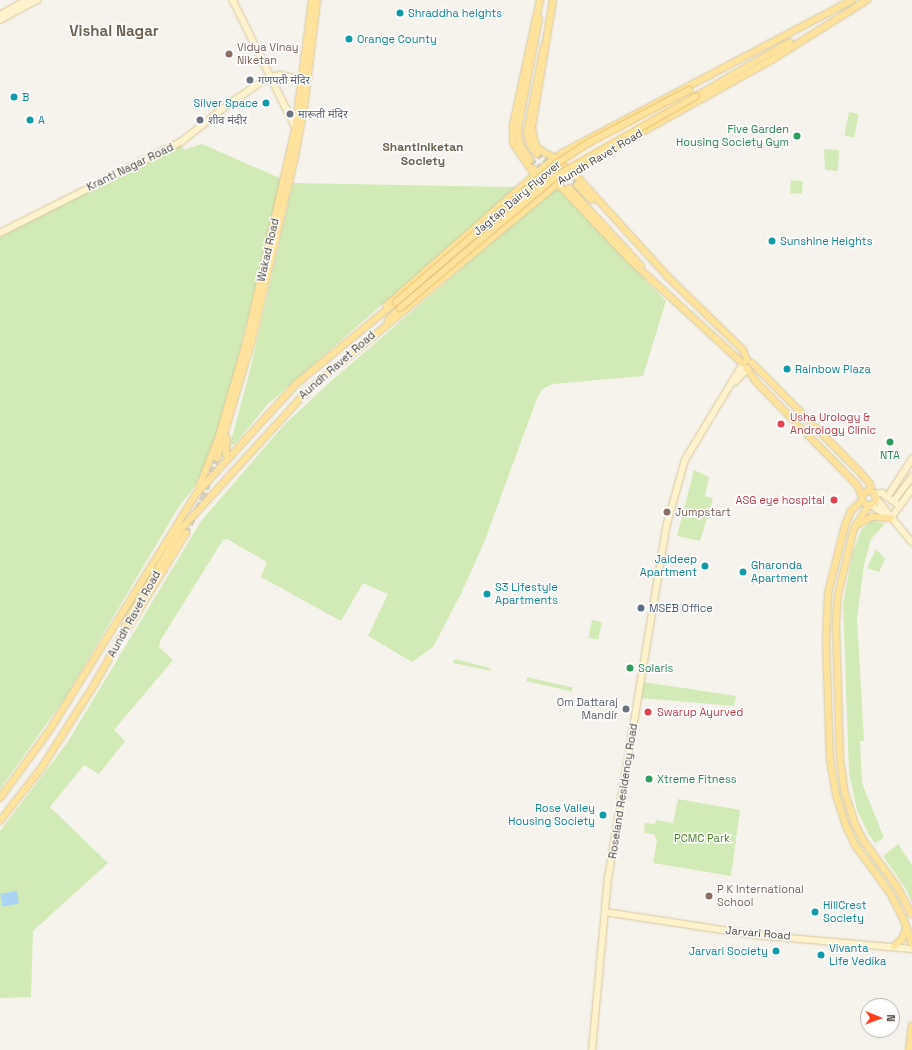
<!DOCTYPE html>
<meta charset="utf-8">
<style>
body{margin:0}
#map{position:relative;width:912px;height:1050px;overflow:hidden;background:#f6f3ec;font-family:"Space Grotesk","Noto Sans Devanagari",sans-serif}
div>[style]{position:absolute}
.green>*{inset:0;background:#d2eab5;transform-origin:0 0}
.water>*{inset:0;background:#a9d4f2;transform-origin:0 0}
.primary-tunnel>*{height:6px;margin-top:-3px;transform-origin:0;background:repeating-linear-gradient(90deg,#d4d0c8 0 6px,transparent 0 9px)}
.roads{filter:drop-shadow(0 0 1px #d6c79b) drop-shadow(0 0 1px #d6c79b)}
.secondary>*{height:5.5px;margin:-2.75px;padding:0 2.75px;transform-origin:2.75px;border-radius:2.75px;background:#fff3cd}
.primary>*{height:6px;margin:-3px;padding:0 3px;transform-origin:3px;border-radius:3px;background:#ffe39c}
.primary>.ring{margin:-3px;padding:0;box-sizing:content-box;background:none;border:6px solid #ffe39c;border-radius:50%}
.bridges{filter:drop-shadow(0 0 1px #e6c16a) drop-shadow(0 0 1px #e6c16a)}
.primary-bridge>*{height:6px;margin:-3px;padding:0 3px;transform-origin:3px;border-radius:3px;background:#ffe39c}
.dots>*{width:11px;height:11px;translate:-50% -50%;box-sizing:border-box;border:2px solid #fff;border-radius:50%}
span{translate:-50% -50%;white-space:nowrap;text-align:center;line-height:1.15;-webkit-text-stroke:3px #fff;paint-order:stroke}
.culture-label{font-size:11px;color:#0d838f}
.left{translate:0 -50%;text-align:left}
.right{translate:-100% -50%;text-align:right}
.education-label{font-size:11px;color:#785e54}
.worship-label{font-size:11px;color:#5b616d}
.leisure-label{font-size:11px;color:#27864d}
.street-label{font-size:11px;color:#4b4439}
.health-label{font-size:11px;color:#be3a42}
.service-label{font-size:11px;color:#4e5e75}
.park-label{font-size:11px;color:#4a7f2a}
.neighbourhood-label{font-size:12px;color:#6e6250;font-weight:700}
.district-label{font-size:15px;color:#6e6250;font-weight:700}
.north{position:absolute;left:860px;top:998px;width:40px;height:40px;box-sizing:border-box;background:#fff;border:1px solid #b7b4b0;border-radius:50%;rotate:91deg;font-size:11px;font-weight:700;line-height:16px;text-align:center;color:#4b4439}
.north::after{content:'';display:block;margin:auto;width:14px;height:18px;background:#fc3f1d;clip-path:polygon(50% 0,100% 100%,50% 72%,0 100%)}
</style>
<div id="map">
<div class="green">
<i style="left:849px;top:112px;width:10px;height:24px;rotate:11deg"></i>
<i style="clip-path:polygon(202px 144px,282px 179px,226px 406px,207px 462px,193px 489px,178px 508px,65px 698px,0 789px,0 237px,130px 169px,181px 145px,184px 150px)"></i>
<i style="clip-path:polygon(824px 149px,839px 150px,838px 171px,825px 170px)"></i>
<i style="left:791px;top:180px;width:12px;height:13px;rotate:5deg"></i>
<i style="clip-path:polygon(293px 183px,517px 187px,268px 404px,235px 444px,230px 445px,250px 370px)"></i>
<i style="clip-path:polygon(556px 187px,666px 301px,643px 376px,553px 384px,544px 388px,538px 396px,483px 545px,461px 594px,433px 647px,412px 662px,368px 636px,388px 594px,363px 583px,341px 621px,261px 577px,267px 562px,227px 539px,223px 540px,160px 641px,159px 647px,173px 660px,114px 730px,125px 741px,99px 774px,84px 765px,50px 807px,108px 863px,33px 931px,31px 997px,0 998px,0 831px,67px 743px,201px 521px,284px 425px,330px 382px)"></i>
<i style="clip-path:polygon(694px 470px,709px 477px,705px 496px,713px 498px,700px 541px,677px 536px)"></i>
<i style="clip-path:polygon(872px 521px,885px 524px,871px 539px,864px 565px,857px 618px,864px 741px,860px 741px,862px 783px,884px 838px,875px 843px,869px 835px,857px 810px,849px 773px,843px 604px,852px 555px,861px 530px)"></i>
<i style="clip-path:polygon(876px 549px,885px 559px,879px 572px,867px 568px)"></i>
<i style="left:592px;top:620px;width:10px;height:18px;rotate:11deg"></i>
<i style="clip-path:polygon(455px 659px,489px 668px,491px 671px,453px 663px)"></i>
<i style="left:527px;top:677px;width:47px;height:4px;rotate:13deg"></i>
<i style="clip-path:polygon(644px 682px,736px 696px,734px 706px,641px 698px)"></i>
<i style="clip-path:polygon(678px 799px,740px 810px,731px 876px,653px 863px,657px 841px,654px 834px,644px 833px,645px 823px,655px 824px,656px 820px,673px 823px)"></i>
<i style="clip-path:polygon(898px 844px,912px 865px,912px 903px,906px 889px,883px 856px)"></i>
</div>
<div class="water">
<i style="left:17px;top:891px;width:13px;height:17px;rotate:81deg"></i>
</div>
<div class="primary-tunnel">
<i style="left:537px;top:154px;width:51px;rotate:37.8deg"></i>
<i style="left:530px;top:160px;width:48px;rotate:35.7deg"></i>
<i style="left:186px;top:533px;width:39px;rotate:-64deg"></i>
<i style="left:203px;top:498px;width:42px;rotate:-70.7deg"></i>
</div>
<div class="roads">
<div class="secondary">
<i style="left:233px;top:0;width:145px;rotate:63.8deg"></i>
<i style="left:0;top:15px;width:31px;rotate:-29deg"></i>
<i style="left:0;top:20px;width:42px;rotate:-28.4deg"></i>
<i style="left:0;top:233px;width:203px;rotate:-26.7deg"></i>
<i style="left:181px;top:142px;width:61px;rotate:-38.4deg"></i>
<i style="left:229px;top:104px;width:48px;rotate:-34deg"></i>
<i style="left:269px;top:77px;width:11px;rotate:-10deg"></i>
<i style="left:280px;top:75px;width:25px;rotate:11deg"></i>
<i style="left:735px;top:382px;width:18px;rotate:-47deg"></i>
<i style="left:874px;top:494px;width:8px;rotate:-7deg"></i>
<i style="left:882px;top:493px;width:22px;rotate:36deg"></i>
<i style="left:888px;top:496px;width:44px;rotate:-57deg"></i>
<i style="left:876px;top:498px;width:57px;rotate:50.7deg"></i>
<i style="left:894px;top:501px;width:30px;rotate:-53deg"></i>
<i style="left:871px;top:505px;width:20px;rotate:33deg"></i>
<i style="left:891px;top:518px;width:36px;rotate:-54deg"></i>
<i style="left:605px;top:912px;width:152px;rotate:8.7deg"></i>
<i style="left:755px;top:935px;width:158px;rotate:5.1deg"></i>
<i style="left:592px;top:1050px;width:172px;rotate:-84.7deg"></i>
<i style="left:608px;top:879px;width:360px;rotate:-80.6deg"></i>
<i style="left:667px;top:524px;width:66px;rotate:-74.3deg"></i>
<i style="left:685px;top:460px;width:112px;rotate:-58.9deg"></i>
</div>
<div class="primary">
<i style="left:553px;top:0;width:129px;rotate:99.4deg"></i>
<i style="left:532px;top:127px;width:13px;rotate:81deg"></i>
<i style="left:534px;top:140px;width:10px;rotate:66deg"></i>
<i style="left:538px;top:149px;width:19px;rotate:28deg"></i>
<i style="left:555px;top:158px;width:35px;rotate:41deg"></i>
<i style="left:581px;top:181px;width:128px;rotate:47.8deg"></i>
<i style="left:667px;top:276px;width:106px;rotate:44.2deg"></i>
<i style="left:743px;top:350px;width:11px;rotate:68deg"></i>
<i style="left:696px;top:96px;width:108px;rotate:-29.9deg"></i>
<i style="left:537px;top:154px;width:11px;rotate:-128deg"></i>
<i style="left:530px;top:145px;width:13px;rotate:-103deg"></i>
<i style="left:527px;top:132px;width:88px;rotate:-78.8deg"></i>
<i style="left:530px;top:160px;width:18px;rotate:-124deg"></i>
<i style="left:520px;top:145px;width:17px;rotate:-97deg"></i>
<i style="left:518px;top:128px;width:112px;rotate:-79.2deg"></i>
<i style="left:532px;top:168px;width:29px;rotate:31deg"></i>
<i style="left:557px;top:183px;width:105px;rotate:46.5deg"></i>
<i style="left:629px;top:259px;width:155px;rotate:42.6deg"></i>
<i style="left:532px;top:171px;width:34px;rotate:-124deg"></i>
<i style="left:513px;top:143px;width:18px;rotate:-90deg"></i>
<i style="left:513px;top:125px;width:128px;rotate:-77.8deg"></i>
<i style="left:577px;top:185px;width:21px;rotate:45deg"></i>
<i style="left:569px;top:188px;width:106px;rotate:47.3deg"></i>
<i style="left:386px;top:306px;width:212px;rotate:-41.4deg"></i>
<i style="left:545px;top:166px;width:21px;rotate:-37deg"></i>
<i style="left:562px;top:153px;width:328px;rotate:-27.8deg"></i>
<i style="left:388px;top:320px;width:17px;rotate:-45deg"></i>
<i style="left:752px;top:363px;width:151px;rotate:45.3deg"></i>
<i style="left:858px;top:470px;width:18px;rotate:49deg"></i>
<i style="left:870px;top:484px;width:7px;rotate:82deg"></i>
<i style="left:747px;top:369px;width:19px;rotate:54deg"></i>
<i style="left:758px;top:384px;width:141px;rotate:45.6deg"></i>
<i style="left:857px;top:485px;width:12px;rotate:66deg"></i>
<i style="left:227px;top:438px;width:16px;rotate:94deg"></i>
<i style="left:226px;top:454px;width:5px;rotate:37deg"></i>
<i style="left:217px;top:458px;width:123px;rotate:-73.5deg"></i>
<i style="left:252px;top:340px;width:184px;rotate:-76.8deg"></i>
<i style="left:294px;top:161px;width:54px;rotate:-79.3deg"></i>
<i style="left:304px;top:108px;width:109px;rotate:-83.1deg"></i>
<i style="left:199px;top:487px;width:52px;rotate:-68.4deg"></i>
<i style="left:218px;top:439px;width:104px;rotate:-73.8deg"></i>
<i style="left:247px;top:339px;width:214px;rotate:-77.1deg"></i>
<i style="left:295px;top:130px;width:131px;rotate:-82.5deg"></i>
<i class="ring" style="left:862px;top:491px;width:8px;height:8px"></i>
<i style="left:862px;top:500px;width:16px;rotate:135deg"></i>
<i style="left:851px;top:511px;width:15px;rotate:113deg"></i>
<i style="left:845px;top:525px;width:70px;rotate:104deg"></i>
<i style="left:828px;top:593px;width:47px;rotate:92.4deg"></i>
<i style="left:826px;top:640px;width:120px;rotate:88.1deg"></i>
<i style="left:830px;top:760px;width:36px;rotate:80deg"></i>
<i style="left:836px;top:795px;width:35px;rotate:72deg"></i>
<i style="left:847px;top:828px;width:19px;rotate:65deg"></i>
<i style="left:855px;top:845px;width:59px;rotate:53.9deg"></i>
<i style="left:890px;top:893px;width:28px;rotate:63deg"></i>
<i style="left:903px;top:918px;width:28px;rotate:71deg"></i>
<i style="left:869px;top:505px;width:27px;rotate:123deg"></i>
<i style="left:854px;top:528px;width:69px;rotate:103.4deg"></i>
<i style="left:838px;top:595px;width:29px;rotate:94deg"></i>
<i style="left:836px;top:624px;width:135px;rotate:88.3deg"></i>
<i style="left:840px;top:759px;width:34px;rotate:82deg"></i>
<i style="left:845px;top:793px;width:33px;rotate:72deg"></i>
<i style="left:855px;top:824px;width:18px;rotate:63deg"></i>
<i style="left:863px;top:840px;width:59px;rotate:53.9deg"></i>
<i style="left:898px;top:888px;width:30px;rotate:63deg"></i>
<i style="left:859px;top:524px;width:15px;rotate:-28deg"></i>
<i style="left:872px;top:517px;width:19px;rotate:3deg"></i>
<i style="left:126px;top:631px;width:115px;rotate:-58.5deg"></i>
<i style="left:0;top:798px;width:87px;rotate:-53.9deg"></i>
<i style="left:51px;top:728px;width:275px;rotate:-58.2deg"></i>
<i style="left:196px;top:494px;width:149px;rotate:-47.7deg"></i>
<i style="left:296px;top:384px;width:129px;rotate:-39.4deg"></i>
<i style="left:0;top:821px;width:68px;rotate:-52.1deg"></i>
<i style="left:42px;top:767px;width:97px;rotate:-57.6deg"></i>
<i style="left:94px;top:685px;width:59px;rotate:-60.4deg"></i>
<i style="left:123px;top:634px;width:14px;rotate:-73deg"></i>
<i style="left:127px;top:621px;width:107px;rotate:-59.6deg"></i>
<i style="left:181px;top:529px;width:185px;rotate:-47.6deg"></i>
<i style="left:306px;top:392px;width:348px;rotate:-39.6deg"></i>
<i style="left:574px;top:170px;width:224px;rotate:-29.1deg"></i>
<i style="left:770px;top:61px;width:115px;rotate:-32.2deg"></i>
<i style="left:894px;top:946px;width:11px;rotate:-41deg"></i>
<i style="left:902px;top:939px;width:13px;rotate:-67deg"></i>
<i style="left:909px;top:1050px;width:25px;rotate:-83deg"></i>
</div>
</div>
<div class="bridges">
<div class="primary-bridge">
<i style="left:396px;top:302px;width:215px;rotate:-40.7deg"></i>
<i style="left:559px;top:162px;width:37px;rotate:-33deg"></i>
<i style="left:590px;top:142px;width:112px;rotate:-27.7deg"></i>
<i style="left:400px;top:308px;width:204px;rotate:-40.2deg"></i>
<i style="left:556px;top:176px;width:161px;rotate:-29.7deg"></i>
</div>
</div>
<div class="dots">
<i style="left:400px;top:13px;background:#0f9aa8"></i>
<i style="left:349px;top:39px;background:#0f9aa8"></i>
<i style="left:229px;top:54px;background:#8d6e63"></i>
<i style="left:250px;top:80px;background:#6b7280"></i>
<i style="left:14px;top:97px;background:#0f9aa8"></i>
<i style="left:266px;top:103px;background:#0f9aa8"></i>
<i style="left:290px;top:114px;background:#6b7280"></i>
<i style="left:30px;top:120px;background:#0f9aa8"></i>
<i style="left:200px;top:120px;background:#6b7280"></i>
<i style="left:797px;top:136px;background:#2e9e5b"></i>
<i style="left:772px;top:241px;background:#0f9aa8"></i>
<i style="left:787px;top:369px;background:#0f9aa8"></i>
<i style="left:781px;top:424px;background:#e0444e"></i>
<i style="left:890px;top:442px;background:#2e9e5b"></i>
<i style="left:834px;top:500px;background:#e0444e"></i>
<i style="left:667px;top:512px;background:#8d6e63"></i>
<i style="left:705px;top:566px;background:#0f9aa8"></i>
<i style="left:743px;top:572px;background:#0f9aa8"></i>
<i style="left:487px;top:594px;background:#0f9aa8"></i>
<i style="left:641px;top:608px;background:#5c6f8a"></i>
<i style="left:630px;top:668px;background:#2e9e5b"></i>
<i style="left:626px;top:709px;background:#6b7280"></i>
<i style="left:648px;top:712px;background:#e0444e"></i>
<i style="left:649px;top:779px;background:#2e9e5b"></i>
<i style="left:603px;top:815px;background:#0f9aa8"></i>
<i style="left:709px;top:896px;background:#8d6e63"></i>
<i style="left:815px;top:912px;background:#0f9aa8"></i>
<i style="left:776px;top:951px;background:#0f9aa8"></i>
<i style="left:821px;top:955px;background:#0f9aa8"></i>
</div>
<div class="culture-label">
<span class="left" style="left:408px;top:13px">Shraddha heights</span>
<span class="left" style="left:357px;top:39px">Orange County</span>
<span class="left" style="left:22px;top:97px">B</span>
<span class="right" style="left:258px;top:103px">Silver Space</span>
<span class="left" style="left:38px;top:120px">A</span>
<span class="left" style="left:780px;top:241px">Sunshine Heights</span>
<span class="left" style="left:795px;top:369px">Rainbow Plaza</span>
<span class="right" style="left:697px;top:566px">Jaideep<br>Apartment</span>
<span class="left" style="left:751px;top:572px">Gharonda<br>Apartment</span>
<span class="left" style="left:495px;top:594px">S3 Lifestyle<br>Apartments</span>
<span class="right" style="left:595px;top:815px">Rose Valley<br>Housing Society</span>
<span class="left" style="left:823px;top:912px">HillCrest<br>Society</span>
<span class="left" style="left:829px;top:955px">Vivanta<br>Life Vedika</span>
<span class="right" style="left:768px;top:951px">Jarvari Society</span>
</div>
<div class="education-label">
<span class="left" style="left:237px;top:54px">Vidya Vinay<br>Niketan</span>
<span class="left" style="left:675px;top:512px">Jumpstart</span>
<span class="left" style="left:717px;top:896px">P K International<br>School</span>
</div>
<div class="worship-label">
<span class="left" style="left:258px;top:80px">गणपती मंदिर</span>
<span class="left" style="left:298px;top:114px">मारूती मंदिर</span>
<span class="left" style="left:208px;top:120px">शीव मंदीर</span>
<span class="right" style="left:618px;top:709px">Om Dattaraj<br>Mandir</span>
</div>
<div class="leisure-label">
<span class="right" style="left:789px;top:136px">Five Garden<br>Housing Society Gym</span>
<span style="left:890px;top:455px">NTA</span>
<span class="left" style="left:638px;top:668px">Solaris</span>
<span class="left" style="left:657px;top:779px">Xtreme Fitness</span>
</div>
<div class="street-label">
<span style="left:600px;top:157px;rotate:-31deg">Aundh Ravet Road</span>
<span style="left:130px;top:167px;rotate:-26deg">Kranti Nagar Road</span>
<span style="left:517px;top:198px;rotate:-40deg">Jagtap Dairy Flyover</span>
<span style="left:268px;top:250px;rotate:-77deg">Wakad Road</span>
<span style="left:337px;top:365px;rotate:-41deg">Aundh Ravet Road</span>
<span style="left:134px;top:614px;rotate:-61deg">Aundh Ravet Road</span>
<span style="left:623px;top:791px;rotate:-81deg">Roseland Residency Road</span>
<span style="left:758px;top:933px;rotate:5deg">Jarvari Road</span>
</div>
<div class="health-label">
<span class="left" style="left:790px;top:424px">Usha Urology &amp;<br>Andrology Clinic</span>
<span class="right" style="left:825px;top:500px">ASG eye hospital</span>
<span class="left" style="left:657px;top:712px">Swarup Ayurved</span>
</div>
<div class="service-label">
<span class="left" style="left:649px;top:608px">MSEB Office</span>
</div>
<div class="park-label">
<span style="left:702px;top:838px">PCMC Park</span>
</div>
<div class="neighbourhood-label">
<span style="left:423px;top:155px">Shantiniketan<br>Society</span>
</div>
<div class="district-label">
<span style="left:114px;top:31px">Vishal Nagar</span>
</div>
<div class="north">N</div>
</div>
